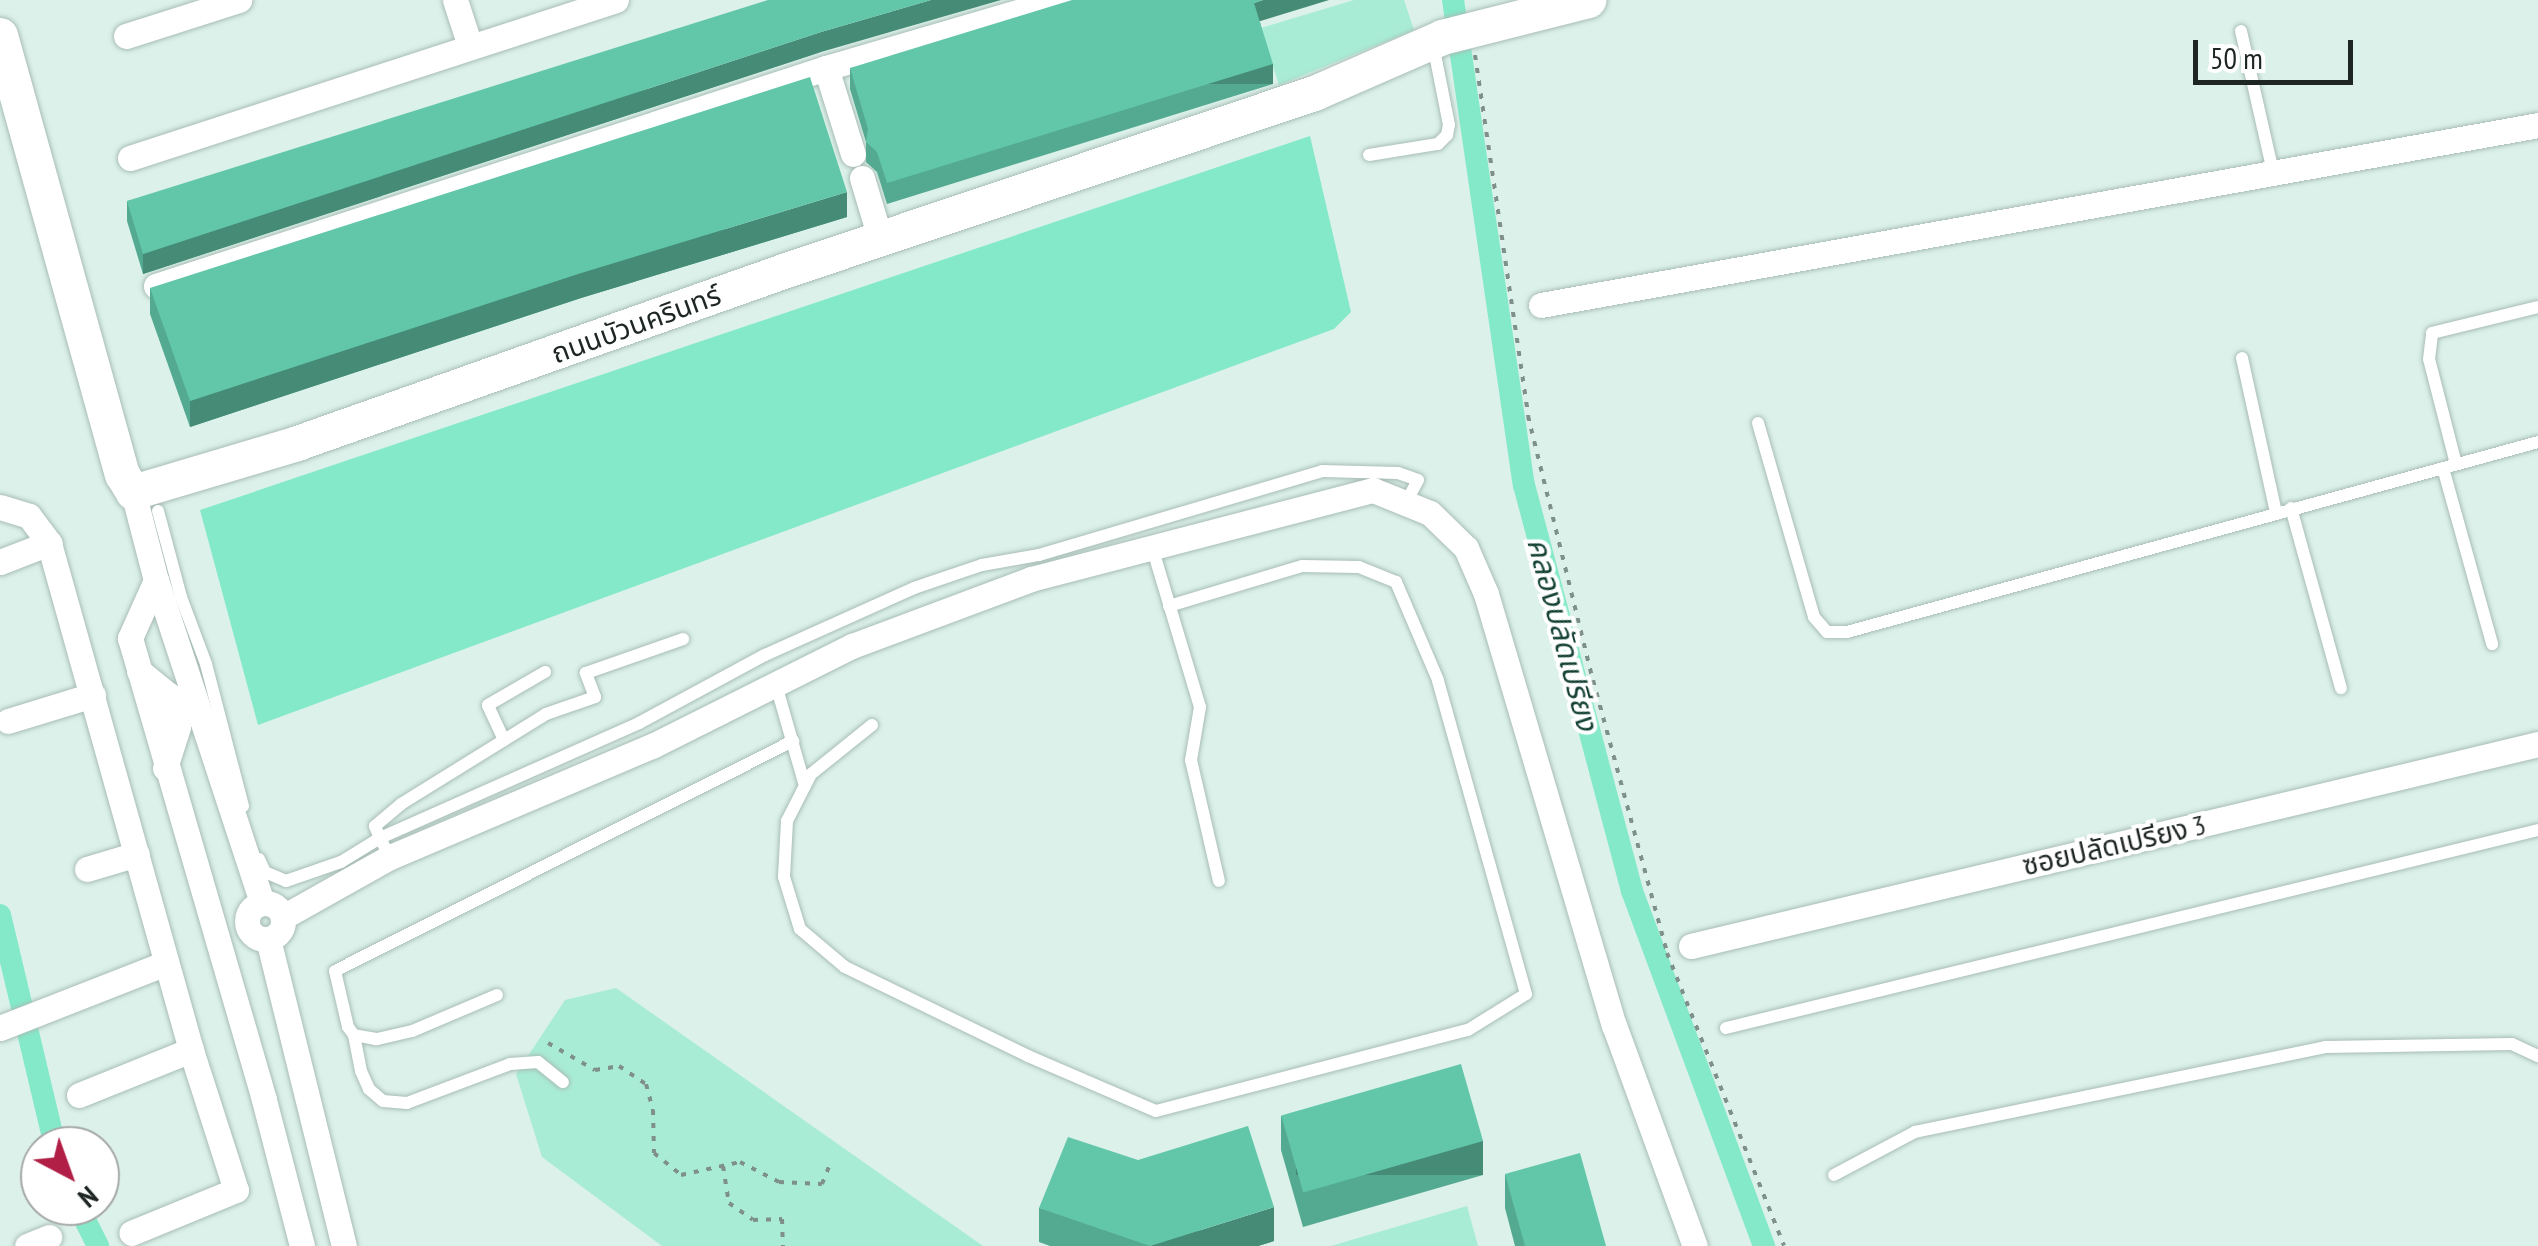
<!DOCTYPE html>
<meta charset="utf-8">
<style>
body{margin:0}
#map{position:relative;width:2538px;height:1246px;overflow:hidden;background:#dbf1e9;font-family:"PT Sans Narrow","Noto Sans Thai",sans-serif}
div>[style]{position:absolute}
.green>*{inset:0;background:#a9ecd5}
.water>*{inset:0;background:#84e9c9}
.canal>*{height:22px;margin:-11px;padding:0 11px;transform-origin:11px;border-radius:11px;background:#84e9c9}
.path>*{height:4px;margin-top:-2px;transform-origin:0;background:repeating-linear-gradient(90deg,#7f8f89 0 5px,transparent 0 13px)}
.roads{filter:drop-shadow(0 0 2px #a8bdb5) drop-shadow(0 0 2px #a8bdb5)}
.lane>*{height:12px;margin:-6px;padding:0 6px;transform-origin:6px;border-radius:6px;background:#fff}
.street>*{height:25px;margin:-12.5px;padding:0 12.5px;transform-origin:12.5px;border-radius:12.5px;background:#fff}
.street>.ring{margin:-12.5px;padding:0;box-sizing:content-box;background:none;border:25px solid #fff;border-radius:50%}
.secondary>*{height:35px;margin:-17.5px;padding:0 17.5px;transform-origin:17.5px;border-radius:17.5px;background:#fff}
.wall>*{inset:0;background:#54aa90}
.shaded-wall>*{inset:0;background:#458b76;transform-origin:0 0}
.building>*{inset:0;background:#62c6a8;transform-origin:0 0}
span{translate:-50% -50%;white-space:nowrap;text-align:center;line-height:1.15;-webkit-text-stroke:8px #fff;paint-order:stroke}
.street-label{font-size:28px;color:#1e2623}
.water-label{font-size:30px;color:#154235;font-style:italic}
.north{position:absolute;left:20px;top:1126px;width:100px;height:100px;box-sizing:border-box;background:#fff;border:2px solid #a5a8a7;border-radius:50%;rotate:139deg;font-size:28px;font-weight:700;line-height:40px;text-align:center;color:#1e2623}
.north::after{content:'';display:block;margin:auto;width:35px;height:45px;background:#b11f46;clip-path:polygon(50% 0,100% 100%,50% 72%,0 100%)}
.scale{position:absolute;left:2193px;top:40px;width:160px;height:45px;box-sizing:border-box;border:5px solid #1e2623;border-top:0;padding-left:12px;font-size:30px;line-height:35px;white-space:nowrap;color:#1e2623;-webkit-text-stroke:8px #fff;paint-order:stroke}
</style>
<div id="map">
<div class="green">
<i style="clip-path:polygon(1354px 0,1404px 0,1414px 30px,1279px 85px,1261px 28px)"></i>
<i style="clip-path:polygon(616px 988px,983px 1246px,662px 1246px,542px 1157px,516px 1074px,565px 1000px)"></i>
<i style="clip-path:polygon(1467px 1206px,1478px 1246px,1331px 1246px)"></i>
</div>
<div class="water">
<i style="clip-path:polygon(1310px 136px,1351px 312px,1334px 329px,258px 725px,200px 510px)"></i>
</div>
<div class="canal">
<i style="left:1453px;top:0;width:490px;rotate:81.7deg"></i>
<i style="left:1524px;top:485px;width:420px;rotate:75.1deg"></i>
<i style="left:1632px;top:891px;width:379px;rotate:69.6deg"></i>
<i style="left:0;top:915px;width:237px;rotate:76.6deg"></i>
<i style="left:78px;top:1206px;width:45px;rotate:63.4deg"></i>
</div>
<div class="path">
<i style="left:1475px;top:55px;width:365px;rotate:81.6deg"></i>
<i style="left:1528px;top:416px;width:272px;rotate:76.2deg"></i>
<i style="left:1593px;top:680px;width:283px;rotate:74.8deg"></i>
<i style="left:1667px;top:953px;width:315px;rotate:68.2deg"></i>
<i style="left:548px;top:1043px;width:54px;rotate:29.9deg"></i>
<i style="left:595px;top:1070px;width:24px;rotate:-9deg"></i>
<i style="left:619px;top:1066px;width:32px;rotate:34deg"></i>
<i style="left:646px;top:1084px;width:27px;rotate:75deg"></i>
<i style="left:653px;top:1110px;width:43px;rotate:88.7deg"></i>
<i style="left:654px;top:1153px;width:35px;rotate:39deg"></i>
<i style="left:681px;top:1175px;width:60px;rotate:-12.4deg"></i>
<i style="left:740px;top:1162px;width:44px;rotate:27.1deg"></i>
<i style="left:779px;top:1182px;width:43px;rotate:2.7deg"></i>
<i style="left:822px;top:1184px;width:22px;rotate:-68deg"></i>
<i style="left:723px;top:1166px;width:37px;rotate:81deg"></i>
<i style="left:729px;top:1203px;width:29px;rotate:35deg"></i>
<i style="left:753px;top:1220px;width:29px;rotate:-2deg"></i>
<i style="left:782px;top:1219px;width:27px;rotate:88deg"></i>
</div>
<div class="roads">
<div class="lane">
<i style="left:2241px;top:31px;width:145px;rotate:77.2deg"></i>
<i style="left:1369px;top:155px;width:70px;rotate:-9.1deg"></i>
<i style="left:1438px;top:144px;width:13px;rotate:-45deg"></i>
<i style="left:1447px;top:135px;width:10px;rotate:-79deg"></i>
<i style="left:1449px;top:125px;width:83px;rotate:-101.2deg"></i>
<i style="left:2242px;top:358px;width:158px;rotate:77.6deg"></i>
<i style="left:1758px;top:423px;width:202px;rotate:73.9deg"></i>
<i style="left:1814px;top:617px;width:20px;rotate:49deg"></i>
<i style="left:1827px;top:632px;width:20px"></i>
<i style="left:1847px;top:632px;width:717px;rotate:-15.37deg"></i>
<i style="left:2456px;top:464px;width:108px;rotate:-104.4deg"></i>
<i style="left:2429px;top:359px;width:26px;rotate:-83deg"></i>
<i style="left:2432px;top:333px;width:109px;rotate:-13.8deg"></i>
<i style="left:2443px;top:468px;width:183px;rotate:74.4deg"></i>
<i style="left:2291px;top:508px;width:187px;rotate:74.5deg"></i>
<i style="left:158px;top:511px;width:89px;rotate:75deg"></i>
<i style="left:181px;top:597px;width:72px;rotate:69.5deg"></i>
<i style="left:206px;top:664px;width:147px;rotate:75.4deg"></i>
<i style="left:1152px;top:547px;width:167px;rotate:73.3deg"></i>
<i style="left:1200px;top:707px;width:54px;rotate:99.6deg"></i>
<i style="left:1191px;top:760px;width:124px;rotate:77deg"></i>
<i style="left:776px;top:685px;width:105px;rotate:74deg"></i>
<i style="left:872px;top:725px;width:78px;rotate:141.2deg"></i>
<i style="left:811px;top:774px;width:53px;rotate:117.1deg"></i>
<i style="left:787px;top:821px;width:56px;rotate:93.1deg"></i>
<i style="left:784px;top:877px;width:54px;rotate:72.9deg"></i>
<i style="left:800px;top:929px;width:59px;rotate:40.2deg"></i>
<i style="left:845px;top:967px;width:203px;rotate:25.9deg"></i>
<i style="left:1028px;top:1056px;width:139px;rotate:23.3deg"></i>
<i style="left:1156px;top:1111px;width:322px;rotate:-14.6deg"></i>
<i style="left:1468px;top:1030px;width:68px;rotate:-31.8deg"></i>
<i style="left:1526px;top:994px;width:326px;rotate:-105.7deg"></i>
<i style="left:1438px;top:680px;width:107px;rotate:-113.2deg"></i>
<i style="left:1396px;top:582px;width:40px;rotate:-158deg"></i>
<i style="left:1359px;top:567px;width:57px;rotate:-179deg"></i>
<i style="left:1302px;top:566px;width:139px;rotate:163.3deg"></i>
<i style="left:504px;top:740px;width:38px;rotate:-115deg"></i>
<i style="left:488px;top:705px;width:66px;rotate:-30.1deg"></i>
<i style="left:390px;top:857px;width:21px;rotate:-118deg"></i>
<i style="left:380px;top:838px;width:283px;rotate:-23.9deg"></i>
<i style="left:639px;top:723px;width:143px;rotate:-28.4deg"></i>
<i style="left:765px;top:655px;width:163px;rotate:-24.2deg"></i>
<i style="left:914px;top:588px;width:72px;rotate:-18.7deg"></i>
<i style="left:982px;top:565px;width:58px;rotate:-10deg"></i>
<i style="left:1039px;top:555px;width:295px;rotate:-16.5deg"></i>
<i style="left:1322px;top:471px;width:76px;rotate:1.5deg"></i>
<i style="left:1398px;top:473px;width:21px;rotate:19deg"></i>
<i style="left:1418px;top:480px;width:26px;rotate:118deg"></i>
<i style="left:259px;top:859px;width:14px;rotate:65deg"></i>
<i style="left:265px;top:872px;width:23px;rotate:23deg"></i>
<i style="left:286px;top:881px;width:58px;rotate:-19.1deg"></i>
<i style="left:341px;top:862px;width:46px;rotate:-31.6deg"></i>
<i style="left:380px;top:838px;width:13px;rotate:-113deg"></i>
<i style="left:375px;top:826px;width:34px;rotate:-40deg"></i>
<i style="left:401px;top:804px;width:171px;rotate:-31.8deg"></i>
<i style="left:546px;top:714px;width:52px;rotate:-19.1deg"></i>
<i style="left:595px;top:697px;width:26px;rotate:-111deg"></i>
<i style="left:586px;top:673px;width:103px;rotate:-19.3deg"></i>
<i style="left:497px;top:995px;width:92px;rotate:157deg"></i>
<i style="left:412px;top:1031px;width:37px;rotate:167deg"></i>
<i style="left:376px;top:1039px;width:22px;rotate:-170deg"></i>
<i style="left:354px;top:1035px;width:10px;rotate:-127deg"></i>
<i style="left:348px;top:1027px;width:57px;rotate:-103.1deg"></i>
<i style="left:335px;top:971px;width:513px;rotate:-26.67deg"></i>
<i style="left:1726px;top:1028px;width:836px;rotate:-13.7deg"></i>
<i style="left:354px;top:1035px;width:37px;rotate:79deg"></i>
<i style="left:361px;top:1071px;width:20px;rotate:66deg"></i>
<i style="left:369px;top:1089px;width:18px;rotate:41deg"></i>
<i style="left:383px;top:1101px;width:24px;rotate:5deg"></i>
<i style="left:407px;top:1103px;width:110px;rotate:-20.7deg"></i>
<i style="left:510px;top:1064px;width:28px;rotate:-4deg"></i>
<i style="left:538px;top:1062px;width:32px;rotate:39deg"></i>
<i style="left:1834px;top:1175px;width:92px;rotate:-28deg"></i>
<i style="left:1915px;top:1132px;width:419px;rotate:-11.7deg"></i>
<i style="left:2325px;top:1047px;width:187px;rotate:-0.9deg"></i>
<i style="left:2512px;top:1044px;width:29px;rotate:25deg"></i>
</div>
<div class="street">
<i style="left:455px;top:0;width:48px;rotate:71.9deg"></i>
<i style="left:126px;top:36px;width:119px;rotate:-17.7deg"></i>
<i style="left:826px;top:68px;width:90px;rotate:72.6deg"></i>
<i style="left:130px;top:158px;width:511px;rotate:-18.01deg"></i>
<i style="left:862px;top:178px;width:63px;rotate:73.3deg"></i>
<i style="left:156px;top:286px;width:705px;rotate:-18.02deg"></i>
<i style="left:826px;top:68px;width:243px;rotate:-16.3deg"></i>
<i style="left:1541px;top:305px;width:1013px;rotate:-10.23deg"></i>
<i style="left:133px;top:492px;width:91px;rotate:75.4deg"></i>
<i style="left:156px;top:580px;width:339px;rotate:71.8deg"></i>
<i style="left:0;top:507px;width:30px;rotate:17deg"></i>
<i style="left:29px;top:516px;width:34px;rotate:53deg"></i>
<i style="left:49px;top:543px;width:527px;rotate:74.35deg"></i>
<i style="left:191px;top:1050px;width:147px;rotate:72.2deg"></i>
<i style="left:236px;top:1190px;width:113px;rotate:157.7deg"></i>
<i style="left:0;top:562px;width:53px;rotate:-21.2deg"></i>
<i style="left:156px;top:580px;width:64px;rotate:114.1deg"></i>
<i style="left:130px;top:638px;width:481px;rotate:73.8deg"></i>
<i style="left:264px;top:1100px;width:151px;rotate:75.4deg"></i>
<i style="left:139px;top:671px;width:38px;rotate:39deg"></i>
<i style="left:169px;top:695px;width:33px;rotate:74deg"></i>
<i style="left:178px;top:727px;width:43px;rotate:107.6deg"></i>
<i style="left:8px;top:721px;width:89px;rotate:-17deg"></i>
<i style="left:87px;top:869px;width:52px;rotate:-16.7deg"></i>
<i class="ring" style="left:247px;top:903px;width:11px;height:11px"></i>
<i style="left:283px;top:917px;width:123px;rotate:-29.3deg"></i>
<i style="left:390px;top:857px;width:285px;rotate:-23deg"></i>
<i style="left:652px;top:746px;width:224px;rotate:-26.6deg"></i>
<i style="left:852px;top:646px;width:191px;rotate:-20.5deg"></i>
<i style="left:1031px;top:579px;width:353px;rotate:-14.6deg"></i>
<i style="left:1373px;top:490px;width:61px;rotate:22deg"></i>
<i style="left:1430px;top:513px;width:50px;rotate:44.2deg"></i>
<i style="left:1466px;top:548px;width:50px;rotate:66.5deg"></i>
<i style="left:1486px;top:594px;width:450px;rotate:73.5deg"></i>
<i style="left:1614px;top:1025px;width:235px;rotate:69.9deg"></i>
<i style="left:268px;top:939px;width:316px;rotate:76.1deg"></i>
<i style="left:1691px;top:946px;width:871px;rotate:-13.41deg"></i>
<i style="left:0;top:1028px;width:178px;rotate:-21.4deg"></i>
<i style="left:79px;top:1095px;width:121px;rotate:-21.9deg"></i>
<i style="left:27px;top:1246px;width:24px;rotate:-22deg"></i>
</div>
<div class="secondary">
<i style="left:0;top:35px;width:456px;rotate:74.5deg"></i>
<i style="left:122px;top:474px;width:21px;rotate:59deg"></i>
<i style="left:133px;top:492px;width:171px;rotate:-16.6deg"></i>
<i style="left:297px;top:443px;width:522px;rotate:-19.48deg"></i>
<i style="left:789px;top:269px;width:554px;rotate:-18.53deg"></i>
<i style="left:1314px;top:93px;width:140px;rotate:-23.6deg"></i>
<i style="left:1442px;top:37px;width:151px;rotate:-14.2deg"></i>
</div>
</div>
<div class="wall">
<i style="clip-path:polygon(1260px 22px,1273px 84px,887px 204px,877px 172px,866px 162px,866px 142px,850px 89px,850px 68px)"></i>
<i style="clip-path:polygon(821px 52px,143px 274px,127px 221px,127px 201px)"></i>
<i style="clip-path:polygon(847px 217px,581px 298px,190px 427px,150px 314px,150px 288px)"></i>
<i style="clip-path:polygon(1281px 1116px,1483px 1175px,1303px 1227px,1281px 1150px)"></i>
<i style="clip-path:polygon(1505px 1174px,1606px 1246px,1515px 1246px,1505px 1208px)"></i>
<i style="clip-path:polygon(1039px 1208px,1274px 1241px,1258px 1246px,1050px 1246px,1039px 1242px)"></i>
</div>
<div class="shaded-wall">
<i style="clip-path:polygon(931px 0,1001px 0,821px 52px,143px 274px,143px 254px,821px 32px)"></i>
<i style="clip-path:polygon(1263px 0,1329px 0,1254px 23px,1254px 3px)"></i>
<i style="left:1273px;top:64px;width:20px;height:404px;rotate:90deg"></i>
<i style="clip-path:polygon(847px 192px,847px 217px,581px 298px,190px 427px,190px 401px,581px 273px)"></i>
<i style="left:1483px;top:1141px;width:34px;height:187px;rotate:90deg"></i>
<i style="clip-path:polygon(1274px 1207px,1274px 1241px,1258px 1246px,1150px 1246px)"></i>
</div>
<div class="building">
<i style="clip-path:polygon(768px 0,931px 0,821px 32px,143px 254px,127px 201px)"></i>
<i style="clip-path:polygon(1072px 0,1263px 0,1254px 3px,1273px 64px,887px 183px,877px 152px,866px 142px,868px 129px,850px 68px)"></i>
<i style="clip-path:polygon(810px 77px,847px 192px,581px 273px,190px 401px,150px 288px)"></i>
<i style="left:1461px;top:1064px;width:80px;height:187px;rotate:74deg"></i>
<i style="clip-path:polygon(1248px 1126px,1274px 1207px,1150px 1246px,1039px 1208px,1068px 1137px,1138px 1160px)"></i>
<i style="clip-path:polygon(1580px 1153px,1606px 1246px,1525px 1246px,1505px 1174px)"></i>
</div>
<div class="street-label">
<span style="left:636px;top:324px;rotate:-20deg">ถนนบัวนครินทร์</span>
<span style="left:2114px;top:845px;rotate:-13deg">ซอยปลัดเปรียง 3</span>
</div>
<div class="water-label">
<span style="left:1563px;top:634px;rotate:75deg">คลองปลัดเปรียง</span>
</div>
<div class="north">N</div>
<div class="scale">50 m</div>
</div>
